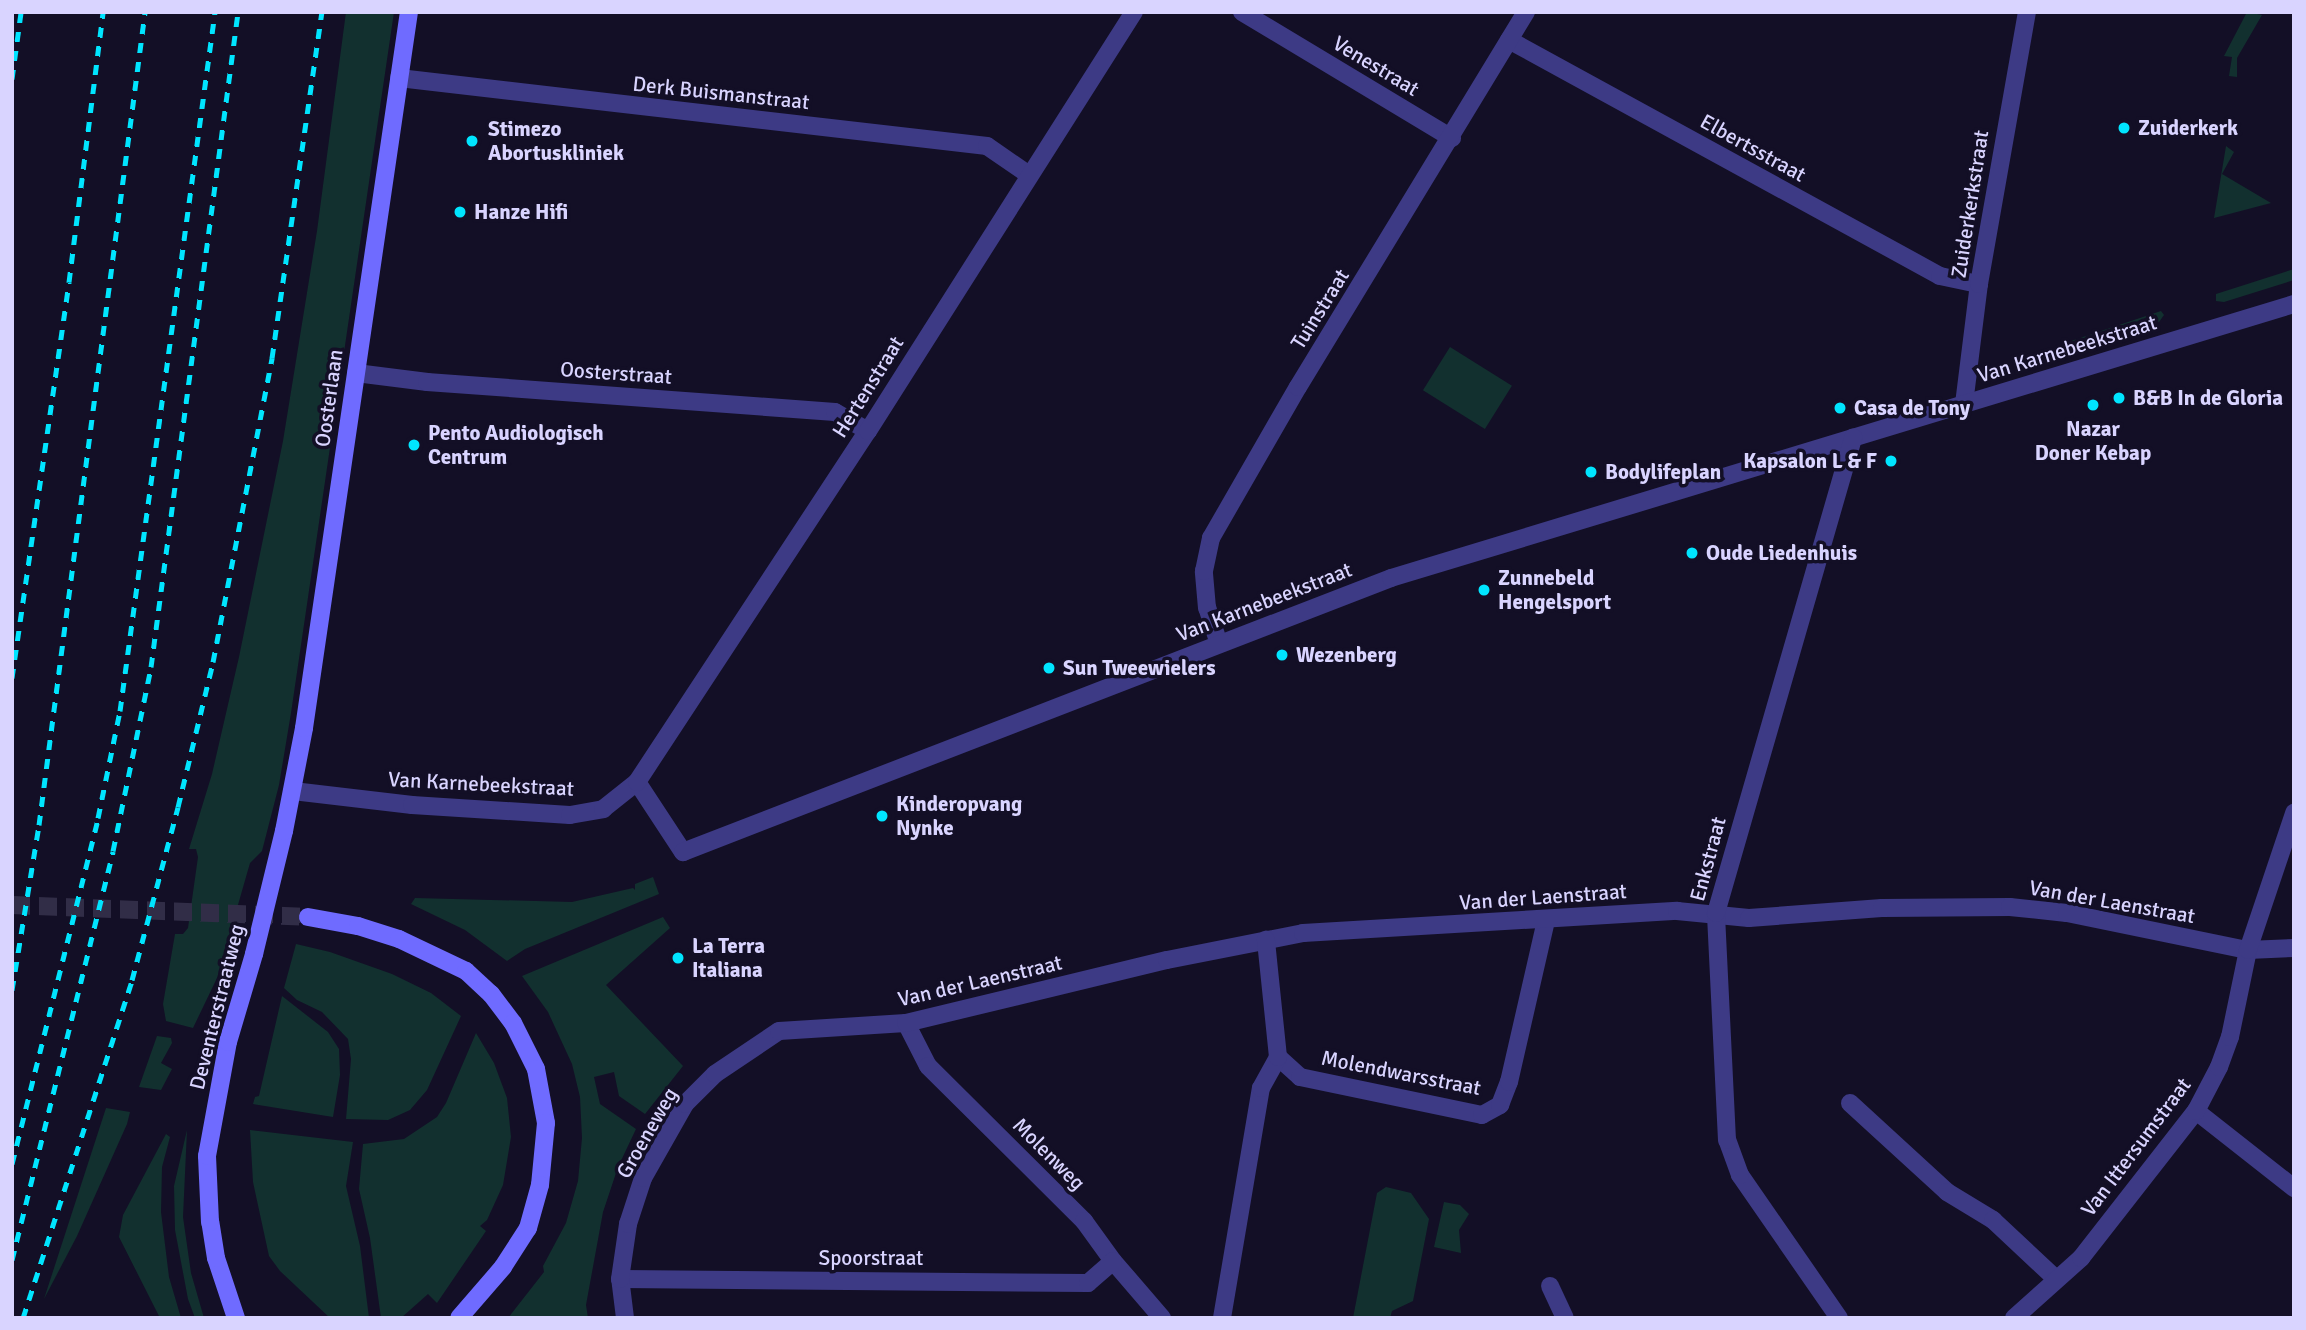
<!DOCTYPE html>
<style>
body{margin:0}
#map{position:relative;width:2306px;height:1330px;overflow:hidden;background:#130f26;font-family:Signika,sans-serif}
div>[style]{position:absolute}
.green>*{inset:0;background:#12302f;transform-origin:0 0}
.secondary-tunnel>*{height:18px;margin-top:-9px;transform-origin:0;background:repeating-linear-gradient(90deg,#312d47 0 18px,transparent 0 27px)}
.street>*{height:18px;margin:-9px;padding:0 9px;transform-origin:9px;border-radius:9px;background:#3d3a85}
.secondary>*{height:18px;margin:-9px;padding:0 9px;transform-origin:9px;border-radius:9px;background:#6f6bff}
.rail>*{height:5px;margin-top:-2.5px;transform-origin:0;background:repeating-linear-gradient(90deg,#00e5ff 0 10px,transparent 0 19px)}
.dots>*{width:19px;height:19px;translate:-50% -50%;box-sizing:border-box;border:4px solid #130f26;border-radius:50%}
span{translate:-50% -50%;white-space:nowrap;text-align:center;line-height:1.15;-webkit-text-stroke:7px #130f26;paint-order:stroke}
.street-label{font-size:21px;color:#d9d4ff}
.poi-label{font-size:21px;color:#d9d4ff;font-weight:700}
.left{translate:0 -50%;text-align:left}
.right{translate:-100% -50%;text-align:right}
.frame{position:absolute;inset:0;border:14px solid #d9d4ff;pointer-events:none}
</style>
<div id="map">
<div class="green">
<i style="clip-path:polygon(346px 12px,394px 12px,291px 713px,279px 785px,262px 851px,250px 863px,217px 978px,193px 1028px,166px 1021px,163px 1004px,175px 934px,183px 934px,188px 928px,198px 857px,196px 849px,189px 849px,212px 774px,239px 657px,283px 441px,317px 231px)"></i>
<i style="clip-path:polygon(2247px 12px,2262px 15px,2237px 58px,2237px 77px,2229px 76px,2232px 57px,2224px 56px)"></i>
<i style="clip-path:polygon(2226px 146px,2234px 152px,2222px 174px,2271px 203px,2214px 218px)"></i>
<i style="clip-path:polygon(2294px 269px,2294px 280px,2224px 302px,2216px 301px,2216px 294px)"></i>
<i style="clip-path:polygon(2161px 311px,2164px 315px,2159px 322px,2061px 352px,2059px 345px)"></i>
<i style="left:1450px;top:347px;width:73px;height:51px;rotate:32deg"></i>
<i style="clip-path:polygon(653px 877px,659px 894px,525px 949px,507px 961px,465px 930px,411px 904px,415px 898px,572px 902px,633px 888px,635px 890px,635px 884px)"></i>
<i style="clip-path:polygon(663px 917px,670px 928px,606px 985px,683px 1066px,645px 1114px,619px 1096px,614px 1072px,594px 1077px,600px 1104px,636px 1129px,618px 1167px,603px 1212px,586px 1305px,588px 1318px,508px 1318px,544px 1272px,543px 1266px,566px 1223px,578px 1181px,582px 1138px,580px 1097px,572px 1064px,548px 1012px,522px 976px)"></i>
<i style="clip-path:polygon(296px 944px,330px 952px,392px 974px,431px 993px,461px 1016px,427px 1090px,410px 1110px,388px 1120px,346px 1119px,351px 1059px,348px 1039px,322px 1012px,297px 1000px,284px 988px)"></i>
<i style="clip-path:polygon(282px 996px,328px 1032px,339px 1049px,340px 1075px,333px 1117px,253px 1104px,255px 1097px,259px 1096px)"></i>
<i style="clip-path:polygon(476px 1033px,494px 1063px,507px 1098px,511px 1137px,503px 1185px,487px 1220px,480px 1226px,486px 1231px,437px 1303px,428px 1294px,401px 1318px,381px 1318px,370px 1238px,359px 1189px,363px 1144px,404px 1139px,437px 1117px,446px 1103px)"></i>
<i style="clip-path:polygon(157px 1036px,171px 1038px,172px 1043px,161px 1063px,172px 1069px,161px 1090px,139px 1087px)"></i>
<i style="clip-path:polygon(106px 1108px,130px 1112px,127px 1124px,77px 1236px,44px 1299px)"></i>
<i style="clip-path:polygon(187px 1130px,183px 1217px,191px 1273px,204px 1318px,195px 1318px,188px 1299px,175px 1230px,174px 1186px)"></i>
<i style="clip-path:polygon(250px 1130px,353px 1142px,346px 1186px,360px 1246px,369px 1318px,330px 1318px,280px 1271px,269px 1256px,253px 1182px)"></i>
<i style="clip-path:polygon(166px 1134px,170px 1137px,162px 1167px,161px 1212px,169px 1277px,181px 1318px,160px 1318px,119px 1237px,123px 1215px)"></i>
<i style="clip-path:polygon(1386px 1187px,1411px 1193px,1429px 1219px,1413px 1301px,1392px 1311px,1390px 1318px,1353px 1318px,1377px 1193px)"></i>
<i style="clip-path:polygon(1444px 1202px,1460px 1205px,1469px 1214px,1459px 1230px,1461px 1253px,1434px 1247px)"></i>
</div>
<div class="secondary-tunnel">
<i style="left:12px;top:905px;width:296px;rotate:2.3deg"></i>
</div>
<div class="street">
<i style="left:1242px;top:12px;width:245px;rotate:31deg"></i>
<i style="left:1509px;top:40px;width:491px;rotate:28.7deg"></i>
<i style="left:1940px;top:276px;width:40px;rotate:12deg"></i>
<i style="left:399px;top:78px;width:592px;rotate:6.6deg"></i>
<i style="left:987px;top:146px;width:51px;rotate:34.6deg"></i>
<i style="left:356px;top:373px;width:72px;rotate:7.2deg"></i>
<i style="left:427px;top:382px;width:409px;rotate:4.2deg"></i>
<i style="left:835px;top:412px;width:38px;rotate:30deg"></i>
<i style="left:1964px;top:404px;width:121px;rotate:-82.9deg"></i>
<i style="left:1979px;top:284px;width:276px;rotate:-80deg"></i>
<i style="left:1219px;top:644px;width:38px;rotate:-108deg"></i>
<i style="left:1207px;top:608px;width:37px;rotate:-95deg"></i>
<i style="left:1204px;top:571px;width:34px;rotate:-78deg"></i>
<i style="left:1211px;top:538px;width:174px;rotate:-60.1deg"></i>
<i style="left:1298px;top:387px;width:439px;rotate:-58.7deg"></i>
<i style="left:637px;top:782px;width:84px;rotate:56.7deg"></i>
<i style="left:683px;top:852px;width:759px;rotate:-21.16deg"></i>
<i style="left:1391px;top:578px;width:944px;rotate:-16.88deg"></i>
<i style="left:293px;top:791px;width:120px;rotate:6.7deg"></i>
<i style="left:412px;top:805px;width:158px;rotate:3.6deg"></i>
<i style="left:570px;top:815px;width:34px;rotate:-10deg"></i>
<i style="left:603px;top:809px;width:43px;rotate:-38.5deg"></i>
<i style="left:637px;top:782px;width:420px;rotate:-56.7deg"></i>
<i style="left:868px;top:431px;width:496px;rotate:-57.6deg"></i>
<i style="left:906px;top:1023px;width:48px;rotate:62.9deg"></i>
<i style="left:928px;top:1066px;width:220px;rotate:44.8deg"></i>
<i style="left:1084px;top:1221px;width:49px;rotate:54.1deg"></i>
<i style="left:1113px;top:1261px;width:75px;rotate:49.3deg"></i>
<i style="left:1278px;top:1057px;width:30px;rotate:42deg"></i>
<i style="left:1300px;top:1077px;width:186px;rotate:11.8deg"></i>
<i style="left:1482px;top:1115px;width:21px;rotate:-29deg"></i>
<i style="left:1500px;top:1105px;width:25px;rotate:-69deg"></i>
<i style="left:1509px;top:1082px;width:165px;rotate:-77.1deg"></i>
<i style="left:1850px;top:1103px;width:132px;rotate:42.5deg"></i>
<i style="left:1947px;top:1192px;width:54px;rotate:31.3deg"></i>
<i style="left:1993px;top:1220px;width:86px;rotate:43.1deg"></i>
<i style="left:2196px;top:1111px;width:125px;rotate:38.2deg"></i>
<i style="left:620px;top:1279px;width:468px;rotate:0.5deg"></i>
<i style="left:1088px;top:1283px;width:33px;rotate:-41deg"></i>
<i style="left:1550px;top:1286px;width:35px;rotate:65deg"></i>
<i style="left:625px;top:1318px;width:39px;rotate:-97deg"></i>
<i style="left:620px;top:1279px;width:56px;rotate:-81.7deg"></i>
<i style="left:628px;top:1224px;width:48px;rotate:-71.9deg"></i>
<i style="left:643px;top:1178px;width:85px;rotate:-60.4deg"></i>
<i style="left:685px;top:1104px;width:42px;rotate:-45deg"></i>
<i style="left:715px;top:1074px;width:77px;rotate:-33.9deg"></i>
<i style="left:779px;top:1031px;width:127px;rotate:-3.6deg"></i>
<i style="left:906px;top:1023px;width:268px;rotate:-13.6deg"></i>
<i style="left:1167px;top:960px;width:139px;rotate:-11.2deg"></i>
<i style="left:1303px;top:933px;width:375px;rotate:-3.4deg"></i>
<i style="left:1677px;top:911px;width:72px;rotate:5.6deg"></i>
<i style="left:1749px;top:918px;width:133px;rotate:-4.3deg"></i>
<i style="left:1882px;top:908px;width:128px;rotate:-0.4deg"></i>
<i style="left:2010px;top:907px;width:57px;rotate:6deg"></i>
<i style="left:2067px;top:913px;width:185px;rotate:11.6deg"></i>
<i style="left:2248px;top:950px;width:46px;rotate:-2.5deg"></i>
<i style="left:1222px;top:1318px;width:233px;rotate:-80.4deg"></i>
<i style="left:1261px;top:1088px;width:35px;rotate:-61deg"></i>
<i style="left:1278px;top:1057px;width:118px;rotate:-95.9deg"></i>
<i style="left:1839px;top:1318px;width:174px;rotate:-124.7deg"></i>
<i style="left:1740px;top:1175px;width:37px;rotate:-110deg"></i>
<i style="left:1727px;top:1140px;width:227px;rotate:-92.8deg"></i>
<i style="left:1716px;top:913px;width:495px;rotate:-73.9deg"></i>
<i style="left:2014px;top:1318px;width:90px;rotate:-41.8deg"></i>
<i style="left:2081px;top:1258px;width:187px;rotate:-52deg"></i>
<i style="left:2196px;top:1111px;width:50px;rotate:-62.4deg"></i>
<i style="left:2219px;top:1067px;width:32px;rotate:-70deg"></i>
<i style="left:2230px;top:1037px;width:89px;rotate:-78.3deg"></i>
<i style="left:2248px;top:950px;width:145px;rotate:-71.4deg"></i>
</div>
<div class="secondary">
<i style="left:308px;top:917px;width:51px;rotate:10.2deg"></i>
<i style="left:358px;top:926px;width:43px;rotate:17.6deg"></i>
<i style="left:399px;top:939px;width:74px;rotate:25.5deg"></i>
<i style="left:466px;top:971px;width:34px;rotate:43deg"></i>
<i style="left:491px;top:994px;width:36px;rotate:53deg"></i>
<i style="left:513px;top:1023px;width:51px;rotate:63.4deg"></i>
<i style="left:536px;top:1069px;width:55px;rotate:79.5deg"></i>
<i style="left:546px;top:1123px;width:62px;rotate:95.5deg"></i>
<i style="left:540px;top:1185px;width:45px;rotate:105.6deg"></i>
<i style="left:528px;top:1228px;width:46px;rotate:122.7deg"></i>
<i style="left:503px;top:1267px;width:67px;rotate:130.8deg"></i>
<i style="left:236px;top:1318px;width:63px;rotate:-108.4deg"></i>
<i style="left:216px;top:1258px;width:36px;rotate:-99deg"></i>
<i style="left:210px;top:1222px;width:66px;rotate:-92.6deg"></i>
<i style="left:207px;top:1156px;width:116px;rotate:-79.6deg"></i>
<i style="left:228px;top:1042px;width:92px;rotate:-73.5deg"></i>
<i style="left:254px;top:954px;width:127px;rotate:-76.3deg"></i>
<i style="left:284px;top:831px;width:105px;rotate:-79deg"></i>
<i style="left:304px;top:728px;width:724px;rotate:-81.66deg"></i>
</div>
<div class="rail">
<i style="left:12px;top:79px;width:68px;rotate:-82.3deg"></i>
<i style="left:12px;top:678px;width:400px;rotate:-81.8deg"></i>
<i style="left:69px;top:282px;width:272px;rotate:-82.8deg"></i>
<i style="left:12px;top:990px;width:167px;rotate:-80.7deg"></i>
<i style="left:39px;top:825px;width:820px;rotate:-82.57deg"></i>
<i style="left:12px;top:1164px;width:357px;rotate:-76deg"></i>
<i style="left:98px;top:818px;width:109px;rotate:-78.4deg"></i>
<i style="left:120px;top:711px;width:705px;rotate:-82.26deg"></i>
<i style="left:12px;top:1260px;width:421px;rotate:-76.1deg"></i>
<i style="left:113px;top:851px;width:188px;rotate:-78.3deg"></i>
<i style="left:151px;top:667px;width:661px;rotate:-82.43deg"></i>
<i style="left:23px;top:1318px;width:355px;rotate:-72.1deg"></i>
<i style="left:132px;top:980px;width:179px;rotate:-75.1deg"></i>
<i style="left:178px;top:807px;width:149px;rotate:-76.4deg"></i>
<i style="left:213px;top:662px;width:310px;rotate:-79deg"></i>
<i style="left:272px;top:358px;width:350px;rotate:-81.8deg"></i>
</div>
<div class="dots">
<i style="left:2124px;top:128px;background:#00e5ff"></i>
<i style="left:472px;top:141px;background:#00e5ff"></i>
<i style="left:460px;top:212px;background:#00e5ff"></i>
<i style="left:2119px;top:398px;background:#00e5ff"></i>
<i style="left:2093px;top:405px;background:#00e5ff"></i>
<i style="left:1840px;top:408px;background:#00e5ff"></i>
<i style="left:414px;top:445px;background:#00e5ff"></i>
<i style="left:1891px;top:461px;background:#00e5ff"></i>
<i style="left:1591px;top:472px;background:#00e5ff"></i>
<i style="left:1692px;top:553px;background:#00e5ff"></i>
<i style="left:1484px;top:590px;background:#00e5ff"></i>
<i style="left:1282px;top:655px;background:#00e5ff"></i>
<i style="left:1049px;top:668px;background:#00e5ff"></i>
<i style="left:882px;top:816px;background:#00e5ff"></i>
<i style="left:678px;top:958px;background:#00e5ff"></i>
</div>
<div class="street-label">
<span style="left:1376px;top:66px;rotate:31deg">Venestraat</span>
<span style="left:721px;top:93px;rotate:6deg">Derk Buismanstraat</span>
<span style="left:1753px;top:148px;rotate:29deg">Elbertsstraat</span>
<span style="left:1970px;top:204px;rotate:-81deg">Zuiderkerkstraat</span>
<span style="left:1320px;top:309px;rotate:-58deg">Tuinstraat</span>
<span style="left:2067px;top:349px;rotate:-17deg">Van Karnebeekstraat</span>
<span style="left:616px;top:373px;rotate:4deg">Oosterstraat</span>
<span style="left:868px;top:387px;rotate:-58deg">Hertenstraat</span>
<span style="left:329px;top:398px;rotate:-82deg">Oosterlaan</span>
<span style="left:1264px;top:602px;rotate:-21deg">Van Karnebeekstraat</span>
<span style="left:481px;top:784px;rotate:3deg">Van Karnebeekstraat</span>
<span style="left:1708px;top:859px;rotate:-75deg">Enkstraat</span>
<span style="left:1543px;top:897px;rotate:-4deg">Van der Laenstraat</span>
<span style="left:2112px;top:902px;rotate:10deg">Van der Laenstraat</span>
<span style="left:980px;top:981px;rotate:-13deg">Van der Laenstraat</span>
<span style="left:217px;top:1007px;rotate:-76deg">Deventerstraatweg</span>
<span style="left:1401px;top:1073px;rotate:11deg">Molendwarsstraat</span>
<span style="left:647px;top:1133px;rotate:-60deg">Groeneweg</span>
<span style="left:2136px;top:1147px;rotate:-53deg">Van Ittersumstraat</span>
<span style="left:1049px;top:1154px;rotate:45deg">Molenweg</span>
<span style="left:871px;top:1258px">Spoorstraat</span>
</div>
<div class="poi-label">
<span class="left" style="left:2138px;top:128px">Zuiderkerk</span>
<span class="left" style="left:488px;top:141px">Stimezo<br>Abortuskliniek</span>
<span class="left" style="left:474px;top:212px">Hanze Hifi</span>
<span class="left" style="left:2133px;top:398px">B&amp;B In de Gloria</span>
<span class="left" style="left:1854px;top:408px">Casa de Tony</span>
<span style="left:2093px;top:441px">Nazar<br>Doner Kebap</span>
<span class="left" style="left:428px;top:445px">Pento Audiologisch<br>Centrum</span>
<span class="right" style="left:1877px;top:461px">Kapsalon L &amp; F</span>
<span class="left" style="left:1605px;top:472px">Bodylifeplan</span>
<span class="left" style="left:1706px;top:553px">Oude Liedenhuis</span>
<span class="left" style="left:1498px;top:590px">Zunnebeld<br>Hengelsport</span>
<span class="left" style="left:1296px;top:655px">Wezenberg</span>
<span class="left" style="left:1063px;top:668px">Sun Tweewielers</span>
<span class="left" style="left:896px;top:816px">Kinderopvang<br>Nynke</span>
<span class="left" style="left:692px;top:958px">La Terra<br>Italiana</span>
</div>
<div class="frame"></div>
</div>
